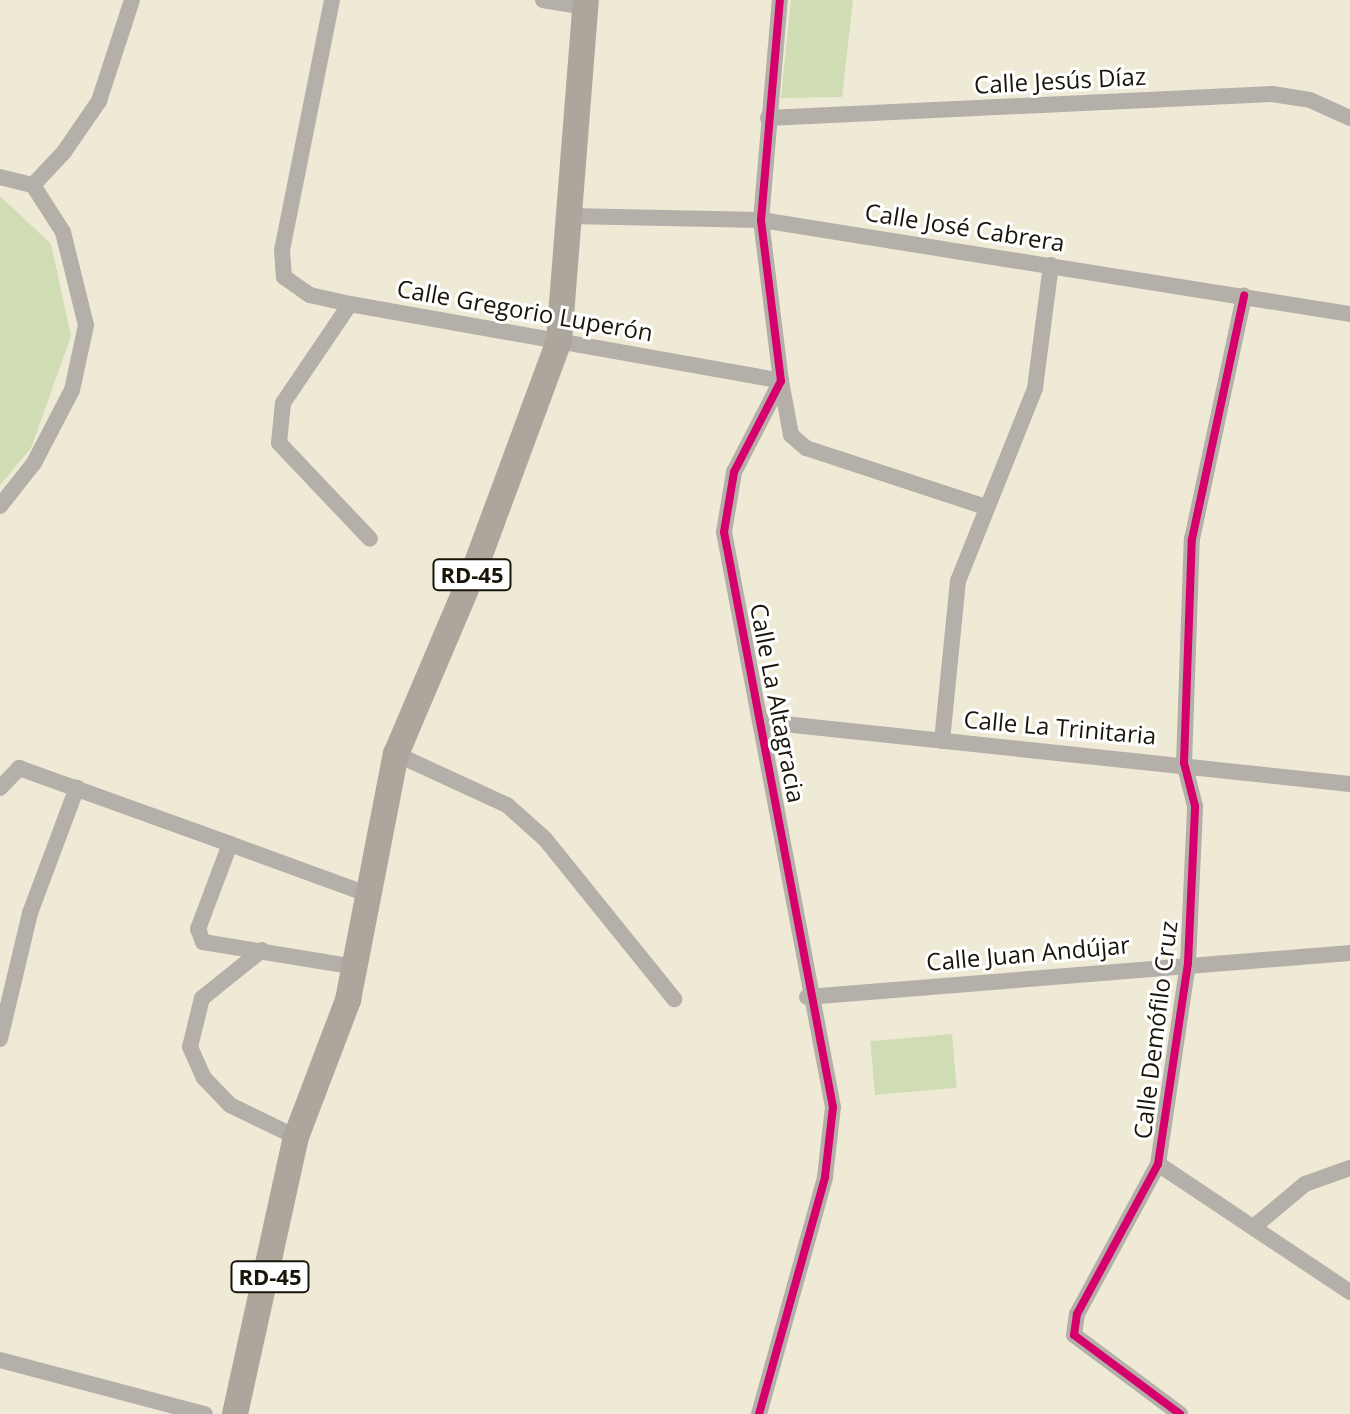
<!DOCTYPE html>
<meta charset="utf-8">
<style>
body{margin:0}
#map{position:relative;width:1350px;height:1414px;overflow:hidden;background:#eeead6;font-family:"Open Sans",sans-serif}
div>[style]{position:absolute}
.green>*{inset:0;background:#d0dcb3;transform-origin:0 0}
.street>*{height:16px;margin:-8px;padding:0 8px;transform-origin:8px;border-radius:8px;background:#b4afa9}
.primary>*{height:26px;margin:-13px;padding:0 13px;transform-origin:13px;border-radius:13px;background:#ada69d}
.cycleway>*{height:8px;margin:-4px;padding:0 4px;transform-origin:4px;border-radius:4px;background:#d6006c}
span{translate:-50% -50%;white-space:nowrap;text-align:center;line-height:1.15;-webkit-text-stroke:6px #fff;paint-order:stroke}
.shield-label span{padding:2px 6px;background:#fff;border:2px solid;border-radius:6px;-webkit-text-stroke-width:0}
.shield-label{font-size:22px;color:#191508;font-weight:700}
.street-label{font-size:24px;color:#191508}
</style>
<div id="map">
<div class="green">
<i style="clip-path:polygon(791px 0,853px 0,842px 97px,781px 98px)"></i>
<i style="clip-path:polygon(0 196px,51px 244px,71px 336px,31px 448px,0 485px)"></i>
<i style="left:952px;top:1034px;width:54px;height:82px;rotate:85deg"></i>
</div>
<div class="street">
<i style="left:332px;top:0;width:255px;rotate:101.3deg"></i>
<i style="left:282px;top:250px;width:27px;rotate:86deg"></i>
<i style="left:284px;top:277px;width:32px;rotate:35deg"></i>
<i style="left:310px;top:295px;width:41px;rotate:12.7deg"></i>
<i style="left:350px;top:304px;width:438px;rotate:10.1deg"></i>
<i style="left:781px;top:381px;width:55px;rotate:79.5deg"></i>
<i style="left:791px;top:435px;width:20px;rotate:41deg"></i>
<i style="left:806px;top:448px;width:188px;rotate:18.2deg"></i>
<i style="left:543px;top:0;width:43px;rotate:9.5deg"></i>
<i style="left:768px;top:118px;width:505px;rotate:-2.73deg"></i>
<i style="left:1272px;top:94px;width:38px;rotate:9deg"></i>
<i style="left:1310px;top:100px;width:44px;rotate:24.2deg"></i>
<i style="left:0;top:177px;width:34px;rotate:14deg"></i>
<i style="left:33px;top:185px;width:45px;rotate:-46.8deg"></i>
<i style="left:64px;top:152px;width:62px;rotate:-55.5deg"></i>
<i style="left:99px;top:101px;width:106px;rotate:-71.9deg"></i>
<i style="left:570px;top:216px;width:191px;rotate:1.2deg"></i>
<i style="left:761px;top:220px;width:596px;rotate:9.07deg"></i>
<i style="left:350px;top:304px;width:120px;rotate:124.1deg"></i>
<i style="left:283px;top:403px;width:40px;rotate:95.7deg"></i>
<i style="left:279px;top:443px;width:132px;rotate:46.5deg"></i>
<i style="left:0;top:506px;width:55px;rotate:-51.7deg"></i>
<i style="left:34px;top:463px;width:82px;rotate:-62.5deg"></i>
<i style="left:72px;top:390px;width:66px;rotate:-77.8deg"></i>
<i style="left:86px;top:325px;width:96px;rotate:-103.9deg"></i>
<i style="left:63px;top:232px;width:56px;rotate:-122.6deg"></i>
<i style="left:765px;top:722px;width:588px;rotate:6.05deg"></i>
<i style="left:942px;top:741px;width:161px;rotate:-84.3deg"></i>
<i style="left:958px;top:581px;width:208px;rotate:-68.2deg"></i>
<i style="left:1035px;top:388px;width:124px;rotate:-82.6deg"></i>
<i style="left:396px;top:754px;width:122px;rotate:24.7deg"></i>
<i style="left:507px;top:805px;width:51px;rotate:41.8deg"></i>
<i style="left:545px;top:839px;width:206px;rotate:51.1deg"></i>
<i style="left:0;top:788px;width:28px;rotate:-46deg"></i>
<i style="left:19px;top:768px;width:224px;rotate:19.8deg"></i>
<i style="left:230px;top:844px;width:91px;rotate:110.6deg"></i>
<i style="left:198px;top:929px;width:14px;rotate:69deg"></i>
<i style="left:203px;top:942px;width:154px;rotate:9.3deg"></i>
<i style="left:230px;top:844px;width:148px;rotate:20.1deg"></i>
<i style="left:262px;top:950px;width:77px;rotate:141.3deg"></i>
<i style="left:202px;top:998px;width:50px;rotate:103.8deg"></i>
<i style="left:190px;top:1047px;width:34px;rotate:66deg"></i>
<i style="left:204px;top:1078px;width:37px;rotate:46deg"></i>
<i style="left:230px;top:1105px;width:73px;rotate:25.9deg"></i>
<i style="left:807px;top:997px;width:545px;rotate:-4.63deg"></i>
<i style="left:0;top:1039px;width:130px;rotate:-76.6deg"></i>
<i style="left:30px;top:913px;width:134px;rotate:-69.5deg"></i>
<i style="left:1158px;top:1164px;width:231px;rotate:33.7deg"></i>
<i style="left:1256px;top:1225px;width:64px;rotate:-39.9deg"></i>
<i style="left:1305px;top:1184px;width:48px;rotate:-19.6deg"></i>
<i style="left:0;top:1360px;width:212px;rotate:14.8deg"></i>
<i style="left:759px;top:1414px;width:246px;rotate:-74.4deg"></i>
<i style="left:825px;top:1177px;width:70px;rotate:-83.5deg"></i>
<i style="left:833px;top:1107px;width:585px;rotate:-100.73deg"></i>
<i style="left:724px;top:532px;width:61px;rotate:-80.5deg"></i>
<i style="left:734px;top:472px;width:102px;rotate:-62.7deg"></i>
<i style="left:781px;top:381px;width:162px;rotate:-97.1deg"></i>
<i style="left:761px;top:220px;width:221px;rotate:-85.1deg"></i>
<i style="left:1180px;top:1414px;width:132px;rotate:-143.3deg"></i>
<i style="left:1074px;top:1335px;width:21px;rotate:-82deg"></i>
<i style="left:1077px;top:1314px;width:170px;rotate:-61.6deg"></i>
<i style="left:1158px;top:1164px;width:203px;rotate:-81.5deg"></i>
<i style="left:1188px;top:963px;width:157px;rotate:-87.4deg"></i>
<i style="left:1195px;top:806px;width:44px;rotate:-104.3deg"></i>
<i style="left:1184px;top:763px;width:224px;rotate:-88deg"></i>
<i style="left:1192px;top:539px;width:249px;rotate:-77.9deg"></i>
</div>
<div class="primary">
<i style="left:235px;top:1414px;width:284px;rotate:-77.6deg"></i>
<i style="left:296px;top:1137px;width:147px;rotate:-69.2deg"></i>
<i style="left:348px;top:1000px;width:251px;rotate:-79deg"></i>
<i style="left:396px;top:754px;width:202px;rotate:-67deg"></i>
<i style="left:475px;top:568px;width:242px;rotate:-69.7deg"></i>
<i style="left:559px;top:341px;width:342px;rotate:-85.5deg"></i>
</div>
<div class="cycleway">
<i style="left:759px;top:1414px;width:246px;rotate:-74.4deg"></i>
<i style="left:825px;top:1177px;width:70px;rotate:-83.5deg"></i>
<i style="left:833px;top:1107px;width:585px;rotate:-100.73deg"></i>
<i style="left:724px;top:532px;width:61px;rotate:-80.5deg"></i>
<i style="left:734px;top:472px;width:102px;rotate:-62.7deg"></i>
<i style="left:781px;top:381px;width:162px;rotate:-97.1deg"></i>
<i style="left:761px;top:220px;width:221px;rotate:-85.1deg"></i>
<i style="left:1180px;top:1414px;width:132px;rotate:-143.3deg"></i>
<i style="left:1074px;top:1335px;width:21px;rotate:-82deg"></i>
<i style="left:1077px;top:1314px;width:170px;rotate:-61.6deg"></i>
<i style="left:1158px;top:1164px;width:203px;rotate:-81.5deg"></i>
<i style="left:1188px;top:963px;width:157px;rotate:-87.4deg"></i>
<i style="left:1195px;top:806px;width:44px;rotate:-104.3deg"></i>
<i style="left:1184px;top:763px;width:224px;rotate:-88deg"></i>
<i style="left:1192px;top:539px;width:249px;rotate:-77.9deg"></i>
</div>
<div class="shield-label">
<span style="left:472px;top:575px">RD-45</span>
<span style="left:270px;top:1277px">RD-45</span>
</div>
<div class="street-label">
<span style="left:1060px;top:80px;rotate:-3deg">Calle Jesús Díaz</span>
<span style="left:965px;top:227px;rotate:9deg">Calle José Cabrera</span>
<span style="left:525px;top:310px;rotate:10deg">Calle Gregorio Luperón</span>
<span style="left:778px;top:703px;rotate:79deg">Calle La Altagracia</span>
<span style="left:1060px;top:727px;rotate:5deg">Calle La Trinitaria</span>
<span style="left:1028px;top:953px;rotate:-5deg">Calle Juan Andújar</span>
<span style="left:1155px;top:1030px;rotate:-83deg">Calle Demófilo Cruz</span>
</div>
</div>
